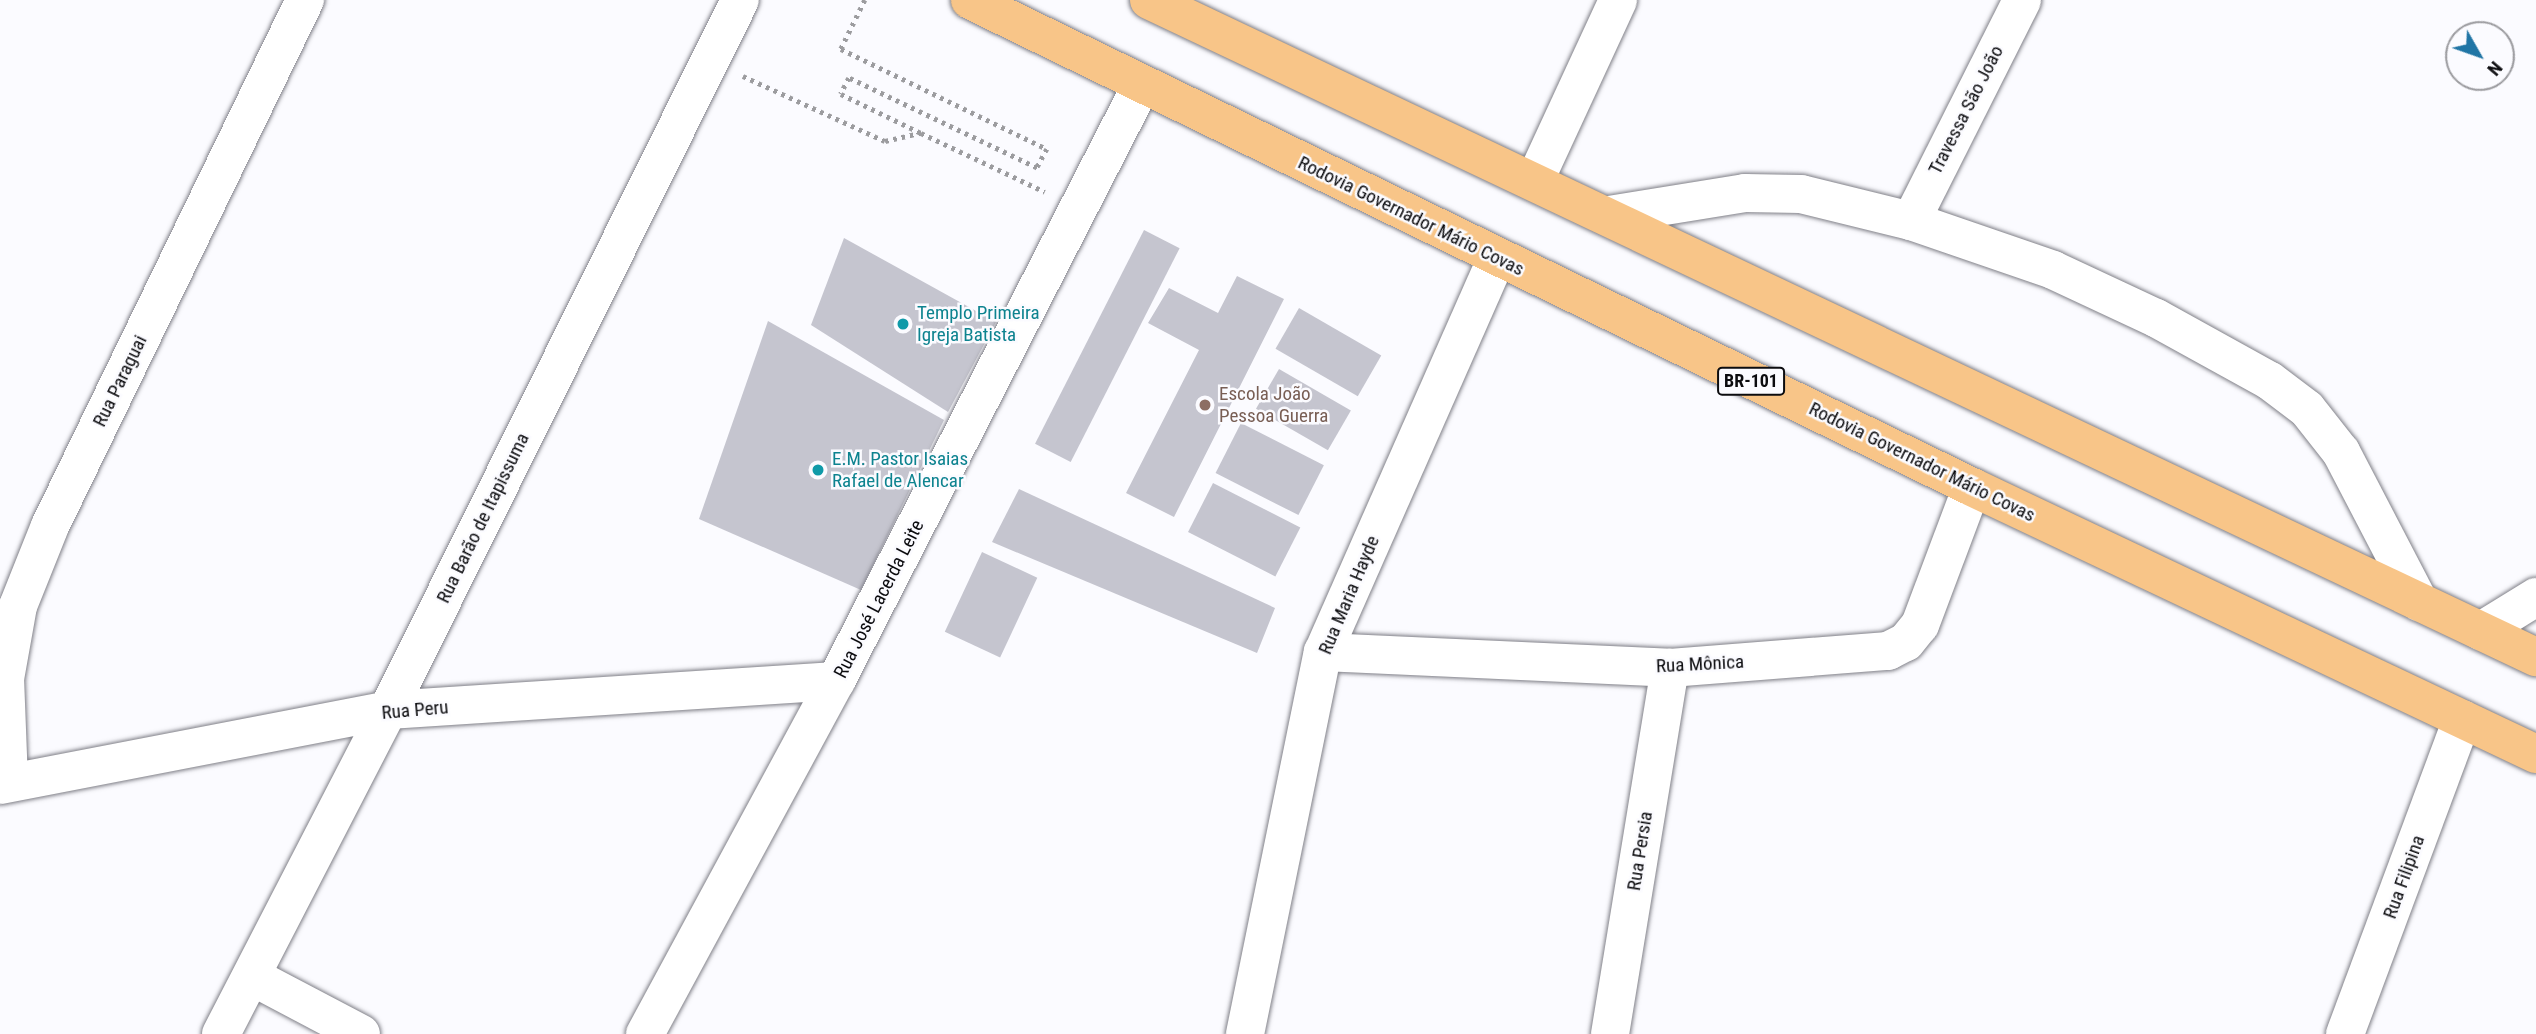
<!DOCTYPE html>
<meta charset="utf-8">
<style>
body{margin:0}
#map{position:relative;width:2536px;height:1034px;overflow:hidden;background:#fbfbff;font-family:"Roboto Condensed",sans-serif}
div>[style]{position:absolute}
.building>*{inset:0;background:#c5c5cf;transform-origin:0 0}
.path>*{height:4.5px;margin-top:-2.25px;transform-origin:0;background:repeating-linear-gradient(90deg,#9c9c9f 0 3.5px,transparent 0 8.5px)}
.roads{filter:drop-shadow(0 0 2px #808088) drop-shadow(0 0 2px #808088)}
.minor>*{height:38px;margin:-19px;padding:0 19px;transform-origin:19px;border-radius:19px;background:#fff}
.highway>*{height:38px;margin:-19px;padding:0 19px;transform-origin:19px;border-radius:19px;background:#f8c588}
.dots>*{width:19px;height:19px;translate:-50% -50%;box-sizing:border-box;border:4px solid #fbfbff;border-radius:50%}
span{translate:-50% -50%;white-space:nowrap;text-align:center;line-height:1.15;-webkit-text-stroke:5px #fbfbff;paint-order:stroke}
.shield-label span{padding:2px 5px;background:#fbfbff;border:2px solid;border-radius:5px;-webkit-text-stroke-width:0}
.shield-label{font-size:18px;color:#0c0c0f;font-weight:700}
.street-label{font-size:19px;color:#0c0c0f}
.culture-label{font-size:19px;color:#0d838f}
.left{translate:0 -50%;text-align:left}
.education-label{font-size:19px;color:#785e54}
.north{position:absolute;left:2445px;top:21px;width:70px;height:70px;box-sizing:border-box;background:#fbfbff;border:2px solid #9b9b9f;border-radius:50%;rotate:130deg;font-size:19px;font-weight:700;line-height:28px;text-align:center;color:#0c0c0f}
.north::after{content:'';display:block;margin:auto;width:24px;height:32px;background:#2075a5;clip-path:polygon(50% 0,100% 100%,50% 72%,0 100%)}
</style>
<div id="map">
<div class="building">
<i style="left:1144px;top:230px;width:40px;height:240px;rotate:27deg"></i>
<i style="clip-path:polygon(844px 238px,996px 322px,948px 412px,811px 325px)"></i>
<i style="clip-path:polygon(1237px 276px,1284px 299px,1174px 517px,1126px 493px,1199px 350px,1148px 323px,1169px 288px,1218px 313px)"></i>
<i style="left:1299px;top:308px;width:95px;height:47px;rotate:30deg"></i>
<i style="clip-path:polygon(768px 321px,944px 420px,861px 590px,699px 519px)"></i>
<i style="left:1279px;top:369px;width:83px;height:46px;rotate:30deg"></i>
<i style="left:1241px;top:423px;width:93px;height:56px;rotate:27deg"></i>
<i style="left:1213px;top:483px;width:98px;height:55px;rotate:27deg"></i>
<i style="clip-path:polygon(1019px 489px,1275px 608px,1257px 653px,992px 542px)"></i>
<i style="left:982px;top:552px;width:61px;height:88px;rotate:25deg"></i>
</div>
<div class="path">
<i style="left:865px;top:0;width:55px;rotate:116.1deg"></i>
<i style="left:841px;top:49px;width:229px;rotate:25.9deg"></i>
<i style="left:1047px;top:149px;width:21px;rotate:118deg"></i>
<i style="left:1037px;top:168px;width:208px;rotate:-154.4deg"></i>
<i style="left:849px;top:78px;width:18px;rotate:117deg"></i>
<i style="left:841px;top:94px;width:89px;rotate:26deg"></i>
<i style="left:743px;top:76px;width:156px;rotate:24.6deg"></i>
<i style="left:885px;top:141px;width:37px;rotate:-13deg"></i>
<i style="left:921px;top:133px;width:137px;rotate:25.4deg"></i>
</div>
<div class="roads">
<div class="minor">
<i style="left:1535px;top:180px;width:198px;rotate:-65.2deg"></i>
<i style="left:1609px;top:215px;width:138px;rotate:-9.2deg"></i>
<i style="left:1745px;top:193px;width:56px;rotate:1deg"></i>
<i style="left:1801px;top:194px;width:113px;rotate:13.8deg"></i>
<i style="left:1911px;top:221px;width:150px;rotate:19deg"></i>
<i style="left:2053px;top:270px;width:114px;rotate:25deg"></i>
<i style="left:2156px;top:318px;width:130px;rotate:28.9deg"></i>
<i style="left:2270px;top:381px;width:46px;rotate:37.1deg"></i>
<i style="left:2307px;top:409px;width:55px;rotate:51.7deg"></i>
<i style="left:2341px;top:452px;width:169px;rotate:62.5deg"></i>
<i style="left:1911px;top:221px;width:247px;rotate:-63.3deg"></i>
<i style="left:2481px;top:631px;width:65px;rotate:-31.7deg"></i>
<i style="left:1323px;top:652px;width:347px;rotate:2.6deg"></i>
<i style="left:1670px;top:668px;width:219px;rotate:-4.5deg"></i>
<i style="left:1888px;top:651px;width:20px;rotate:-27deg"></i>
<i style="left:1906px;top:642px;width:22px;rotate:-51deg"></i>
<i style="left:1920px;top:625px;width:147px;rotate:-69.4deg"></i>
<i style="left:9px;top:782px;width:103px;rotate:-92.2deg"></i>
<i style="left:5px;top:679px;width:74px;rotate:-79.9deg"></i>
<i style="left:18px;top:606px;width:86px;rotate:-68.2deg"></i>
<i style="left:50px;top:526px;width:585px;rotate:-64.14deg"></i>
<i style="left:0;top:785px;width:395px;rotate:-10.9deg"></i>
<i style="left:388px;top:710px;width:449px;rotate:-3.7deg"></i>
<i style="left:253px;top:977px;width:122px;rotate:27.8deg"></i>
<i style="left:221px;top:1034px;width:365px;rotate:-62.7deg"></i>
<i style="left:388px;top:710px;width:792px;rotate:-63.63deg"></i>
<i style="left:645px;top:1034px;width:401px;rotate:-61.6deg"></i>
<i style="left:836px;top:681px;width:671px;rotate:-62.86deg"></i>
<i style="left:1245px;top:1034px;width:390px;rotate:-78.5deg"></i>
<i style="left:1323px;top:652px;width:431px;rotate:-66.2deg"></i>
<i style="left:1610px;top:1034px;width:371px;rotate:-80.7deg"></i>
<i style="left:2345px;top:1034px;width:336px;rotate:-69.6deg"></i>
</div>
<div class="highway">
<i style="left:970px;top:0;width:1114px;rotate:25.92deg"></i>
<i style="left:1972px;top:487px;width:624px;rotate:25.33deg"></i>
<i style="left:1149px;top:0;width:1535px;rotate:25.35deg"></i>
</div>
</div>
<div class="dots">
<i style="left:903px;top:324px;background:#0f9aa8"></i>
<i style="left:1205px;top:405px;background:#8d6e63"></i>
<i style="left:818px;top:470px;background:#0f9aa8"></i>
</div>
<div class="shield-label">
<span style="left:1751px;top:381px">BR-101</span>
</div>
<div class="street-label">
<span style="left:1966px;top:110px;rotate:-63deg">Travessa São João</span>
<span style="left:1411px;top:216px;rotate:26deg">Rodovia Governador Mário Covas</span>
<span style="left:120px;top:381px;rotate:-64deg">Rua Paraguai</span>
<span style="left:1922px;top:462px;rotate:26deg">Rodovia Governador Mário Covas</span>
<span style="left:483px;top:518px;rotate:-64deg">Rua Barão de Itapissuma</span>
<span style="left:1349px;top:595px;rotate:-67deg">Rua Maria Hayde</span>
<span style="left:879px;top:599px;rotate:-63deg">Rua José Lacerda Leite</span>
<span style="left:1700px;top:664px;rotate:-3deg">Rua Mônica</span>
<span style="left:415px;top:710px;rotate:-5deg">Rua Peru</span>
<span style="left:1640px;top:851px;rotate:-81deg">Rua Persia</span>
<span style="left:2404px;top:877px;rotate:-70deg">Rua Filipina</span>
</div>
<div class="culture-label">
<span class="left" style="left:917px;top:324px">Templo Primeira<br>Igreja Batista</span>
<span class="left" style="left:832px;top:470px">E.M. Pastor Isaias<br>Rafael de Alencar</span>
</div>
<div class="education-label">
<span class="left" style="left:1219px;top:405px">Escola João<br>Pessoa Guerra</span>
</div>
<div class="north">N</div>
</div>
